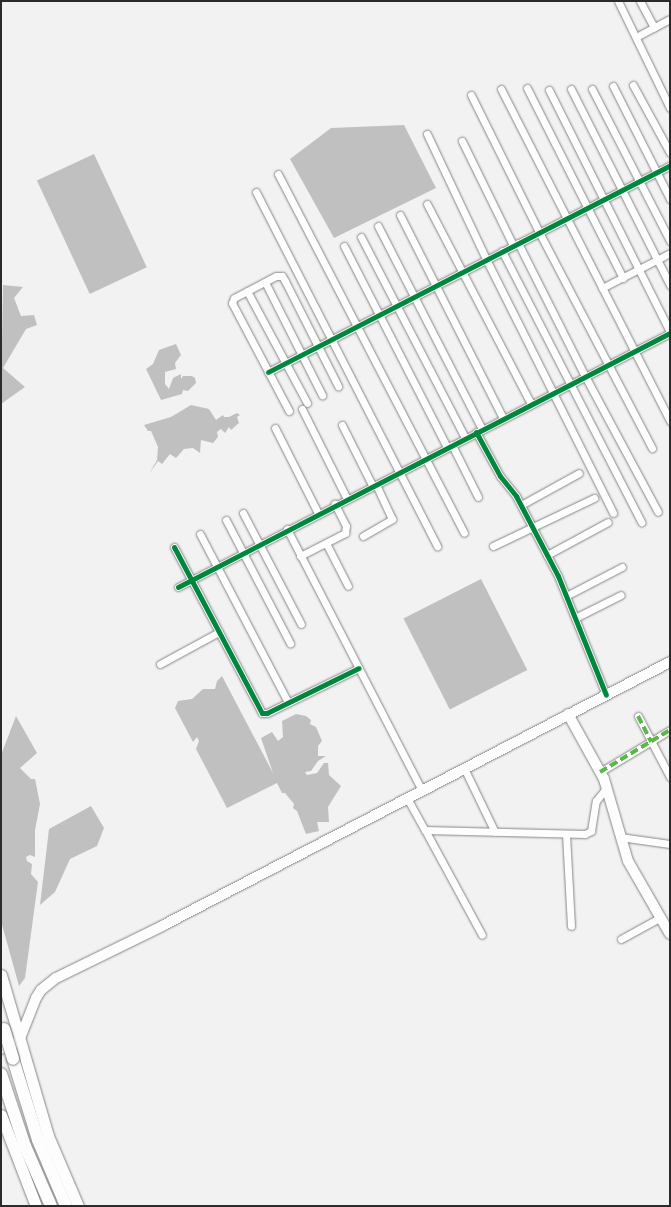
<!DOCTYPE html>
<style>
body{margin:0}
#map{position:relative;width:671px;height:1207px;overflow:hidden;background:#f2f2f2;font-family:Sriracha,sans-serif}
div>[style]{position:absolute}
.water>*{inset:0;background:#c0c0c0;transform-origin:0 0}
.roads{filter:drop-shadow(0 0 1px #858585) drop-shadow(0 0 1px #858585)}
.street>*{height:7px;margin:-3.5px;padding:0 3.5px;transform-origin:3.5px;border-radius:3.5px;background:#fdfdfd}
.secondary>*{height:10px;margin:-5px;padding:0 5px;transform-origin:5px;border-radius:5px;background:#fdfdfd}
.primary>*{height:11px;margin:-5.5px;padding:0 5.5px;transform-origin:5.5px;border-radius:5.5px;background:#fdfdfd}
.highway>*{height:12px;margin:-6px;padding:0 6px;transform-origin:6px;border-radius:6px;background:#fdfdfd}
.bridges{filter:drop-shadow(0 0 1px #858585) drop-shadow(0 0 1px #858585)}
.highway-bridge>*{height:12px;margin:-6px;padding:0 6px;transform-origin:6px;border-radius:6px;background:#fdfdfd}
.quiet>*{height:4px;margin-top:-2px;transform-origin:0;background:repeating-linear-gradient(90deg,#58b947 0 8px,transparent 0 12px)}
.cycleway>*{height:5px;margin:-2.5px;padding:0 2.5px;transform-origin:2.5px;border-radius:2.5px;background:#00873e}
span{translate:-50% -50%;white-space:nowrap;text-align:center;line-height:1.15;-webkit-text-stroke:3px #fff;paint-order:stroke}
.frame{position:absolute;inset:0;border:2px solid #2b2b2b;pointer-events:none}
</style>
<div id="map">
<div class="water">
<i style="clip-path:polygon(404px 125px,436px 188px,334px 238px,290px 159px,331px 128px)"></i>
<i style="left:94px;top:154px;width:125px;height:63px;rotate:65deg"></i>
<i style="clip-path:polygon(3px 285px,23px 287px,14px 298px,21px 316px,34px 315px,37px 325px,26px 329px,3px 368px,25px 387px,1px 404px)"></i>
<i style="clip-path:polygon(176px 344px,181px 355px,175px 363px,176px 369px,165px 372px,165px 384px,169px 389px,173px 378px,181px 374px,181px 379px,183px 376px,192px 376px,195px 378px,196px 383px,188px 391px,183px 390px,182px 394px,161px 400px,146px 369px,153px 364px,159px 350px)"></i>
<i style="clip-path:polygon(191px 405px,209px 409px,216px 420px,223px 415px,224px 417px,229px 417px,237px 413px,240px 415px,237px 417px,239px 423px,231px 430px,229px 427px,225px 433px,221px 429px,217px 432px,218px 437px,213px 443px,201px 440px,200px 453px,193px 448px,184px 449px,176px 458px,170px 454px,162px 464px,158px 461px,149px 474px,157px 460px,158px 447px,151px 431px,148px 431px,144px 425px,171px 417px)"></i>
<i style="left:481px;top:579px;width:102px;height:87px;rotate:63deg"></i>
<i style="clip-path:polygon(222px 676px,273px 773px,261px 738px,272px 732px,278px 741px,283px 737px,282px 721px,296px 714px,306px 716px,311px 720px,310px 724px,316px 727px,322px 741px,318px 746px,318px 756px,326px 756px,318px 761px,311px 771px,305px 772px,307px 775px,317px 773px,324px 763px,328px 763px,329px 775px,341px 786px,328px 807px,329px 822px,317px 822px,319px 831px,306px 834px,297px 811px,293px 808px,294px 804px,285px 793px,282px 793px,277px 783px,227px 808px,196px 749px,199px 741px,197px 737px,193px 742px,175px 708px,178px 701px,192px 699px,203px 689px,215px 689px,217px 681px)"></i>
<i style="clip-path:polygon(16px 716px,37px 753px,20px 768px,31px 779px,35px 779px,40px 804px,35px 830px,35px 857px,30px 855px,26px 857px,27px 861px,32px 864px,31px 874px,38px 882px,25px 978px,19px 986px,1px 921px,1px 755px)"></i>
<i style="clip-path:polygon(91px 806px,104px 828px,97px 846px,70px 859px,55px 892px,40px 905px,49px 829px)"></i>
</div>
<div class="roads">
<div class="street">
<i style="left:618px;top:1px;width:119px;rotate:64.1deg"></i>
<i style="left:640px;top:1px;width:30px;rotate:62deg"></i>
<i style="left:636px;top:37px;width:38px;rotate:-28deg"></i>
<i style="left:633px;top:85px;width:77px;rotate:61.4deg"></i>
<i style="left:613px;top:86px;width:127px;rotate:63.2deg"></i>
<i style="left:527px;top:88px;width:213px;rotate:63.2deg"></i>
<i style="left:501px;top:89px;width:373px;rotate:63deg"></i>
<i style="left:571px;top:89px;width:220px;rotate:63.2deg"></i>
<i style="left:592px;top:89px;width:171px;rotate:62.8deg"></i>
<i style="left:549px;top:90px;width:271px;rotate:63.4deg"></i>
<i style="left:471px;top:95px;width:153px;rotate:63.6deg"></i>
<i style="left:539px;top:232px;width:244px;rotate:62.4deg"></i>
<i style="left:427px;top:134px;width:138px;rotate:64.7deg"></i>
<i style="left:486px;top:259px;width:284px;rotate:63.4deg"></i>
<i style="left:462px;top:141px;width:116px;rotate:63.9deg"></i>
<i style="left:278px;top:174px;width:404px;rotate:62.6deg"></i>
<i style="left:256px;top:192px;width:398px;rotate:62.9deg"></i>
<i style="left:427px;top:204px;width:225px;rotate:62.5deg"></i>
<i style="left:400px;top:215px;width:228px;rotate:63.1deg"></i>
<i style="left:378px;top:226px;width:228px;rotate:62.9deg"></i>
<i style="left:361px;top:237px;width:226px;rotate:62.6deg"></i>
<i style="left:518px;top:243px;width:149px;rotate:63.3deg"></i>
<i style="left:585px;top:376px;width:154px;rotate:61.8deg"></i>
<i style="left:344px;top:246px;width:226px;rotate:62.9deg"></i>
<i style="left:502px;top:251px;width:305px;rotate:62.8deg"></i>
<i style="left:265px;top:282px;width:127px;rotate:63.2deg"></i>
<i style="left:602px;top:288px;width:76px;rotate:-27.2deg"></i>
<i style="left:247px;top:291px;width:127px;rotate:61.8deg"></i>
<i style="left:268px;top:372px;width:452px;rotate:-27.2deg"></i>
<i style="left:302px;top:409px;width:101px;rotate:63.4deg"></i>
<i style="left:289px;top:411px;width:122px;rotate:-117.8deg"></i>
<i style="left:232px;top:303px;width:5px;rotate:-68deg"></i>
<i style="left:234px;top:298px;width:47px;rotate:-27.6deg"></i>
<i style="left:276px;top:276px;width:6px"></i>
<i style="left:282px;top:276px;width:6px;rotate:59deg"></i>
<i style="left:285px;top:281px;width:118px;rotate:63.2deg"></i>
<i style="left:342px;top:425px;width:67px;rotate:63.4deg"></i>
<i style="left:275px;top:428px;width:95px;rotate:63.2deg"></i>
<i style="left:476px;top:432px;width:50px;rotate:61.4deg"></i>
<i style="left:500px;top:476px;width:26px;rotate:51deg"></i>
<i style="left:516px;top:496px;width:90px;rotate:62.3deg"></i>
<i style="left:558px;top:576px;width:128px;rotate:68deg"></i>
<i style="left:452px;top:445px;width:58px;rotate:63.4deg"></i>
<i style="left:521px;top:505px;width:66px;rotate:-28.9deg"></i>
<i style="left:243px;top:513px;width:125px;rotate:62.4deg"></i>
<i style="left:226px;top:520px;width:139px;rotate:62.5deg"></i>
<i style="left:287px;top:529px;width:294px;rotate:62.7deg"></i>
<i style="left:200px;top:534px;width:190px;rotate:62.4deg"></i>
<i style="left:363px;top:536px;width:34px;rotate:-30deg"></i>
<i style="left:392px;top:519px;width:38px;rotate:-115deg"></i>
<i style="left:326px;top:543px;width:48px;rotate:62.9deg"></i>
<i style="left:493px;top:546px;width:112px;rotate:-25.4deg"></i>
<i style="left:174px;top:547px;width:188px;rotate:62.1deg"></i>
<i style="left:262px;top:713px;width:5px"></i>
<i style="left:267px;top:713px;width:102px;rotate:-26.1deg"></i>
<i style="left:547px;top:555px;width:69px;rotate:-28.4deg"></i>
<i style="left:300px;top:556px;width:51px;rotate:-27.1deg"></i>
<i style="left:345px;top:533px;width:7px;rotate:-82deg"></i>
<i style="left:346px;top:526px;width:25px;rotate:-117deg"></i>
<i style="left:178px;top:587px;width:554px;rotate:-27.31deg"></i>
<i style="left:566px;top:596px;width:63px;rotate:-27.4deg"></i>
<i style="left:575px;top:618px;width:51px;rotate:-26.6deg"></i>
<i style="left:160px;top:664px;width:67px;rotate:-28.5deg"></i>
<i style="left:638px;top:716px;width:69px;rotate:62.3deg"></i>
<i style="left:464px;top:768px;width:71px;rotate:64.2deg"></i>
<i style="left:600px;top:772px;width:82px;rotate:-31deg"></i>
<i style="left:407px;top:798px;width:37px;rotate:61deg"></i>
<i style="left:425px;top:830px;width:160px;rotate:1.4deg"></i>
<i style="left:585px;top:834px;width:7px;rotate:-27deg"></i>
<i style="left:591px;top:831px;width:30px;rotate:-81deg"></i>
<i style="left:596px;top:801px;width:18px;rotate:-52deg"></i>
<i style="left:425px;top:830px;width:119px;rotate:61.5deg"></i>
<i style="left:566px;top:834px;width:92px;rotate:86.9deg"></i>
<i style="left:620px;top:837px;width:50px;rotate:8deg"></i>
<i style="left:621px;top:939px;width:46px;rotate:-28.8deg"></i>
</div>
<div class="secondary">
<i style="left:568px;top:714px;width:74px;rotate:61deg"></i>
<i style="left:604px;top:779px;width:85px;rotate:73.7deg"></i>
<i style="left:628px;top:861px;width:84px;rotate:60.1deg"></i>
<i style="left:1px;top:1049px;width:20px;rotate:-24deg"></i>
<i style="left:19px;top:1041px;width:46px;rotate:-68.4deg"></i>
<i style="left:36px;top:998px;width:9px;rotate:-58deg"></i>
<i style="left:41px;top:990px;width:19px;rotate:-39deg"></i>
<i style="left:56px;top:978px;width:118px;rotate:-26.1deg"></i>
<i style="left:162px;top:926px;width:573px;rotate:-27.46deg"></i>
</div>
<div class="primary">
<i style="left:1px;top:975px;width:168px;rotate:73.7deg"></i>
<i style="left:48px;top:1136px;width:76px;rotate:66.8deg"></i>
<i style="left:1px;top:1115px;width:97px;rotate:69deg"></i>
</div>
<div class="highway">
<i style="left:13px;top:1059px;width:85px;rotate:72.8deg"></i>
<i style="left:38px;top:1140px;width:72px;rotate:67deg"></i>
<i style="left:1px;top:1074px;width:76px;rotate:71.6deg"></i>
<i style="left:25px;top:1146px;width:65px;rotate:66.6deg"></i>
</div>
</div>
<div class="bridges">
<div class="highway-bridge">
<i style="left:4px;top:1029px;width:31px;rotate:73deg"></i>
</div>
</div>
<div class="quiet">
<i style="left:638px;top:716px;width:29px;rotate:63deg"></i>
<i style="left:600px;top:772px;width:82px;rotate:-31deg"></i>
</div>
<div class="cycleway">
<i style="left:268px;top:372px;width:452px;rotate:-27.2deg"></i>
<i style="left:476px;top:432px;width:50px;rotate:61.4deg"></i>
<i style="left:500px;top:476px;width:26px;rotate:51deg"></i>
<i style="left:516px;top:496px;width:90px;rotate:62.3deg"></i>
<i style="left:558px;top:576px;width:128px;rotate:68deg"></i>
<i style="left:174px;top:547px;width:188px;rotate:62.1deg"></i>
<i style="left:262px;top:713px;width:5px"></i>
<i style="left:267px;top:713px;width:102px;rotate:-26.1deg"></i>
<i style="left:178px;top:587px;width:554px;rotate:-27.31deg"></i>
</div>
<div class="frame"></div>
</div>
